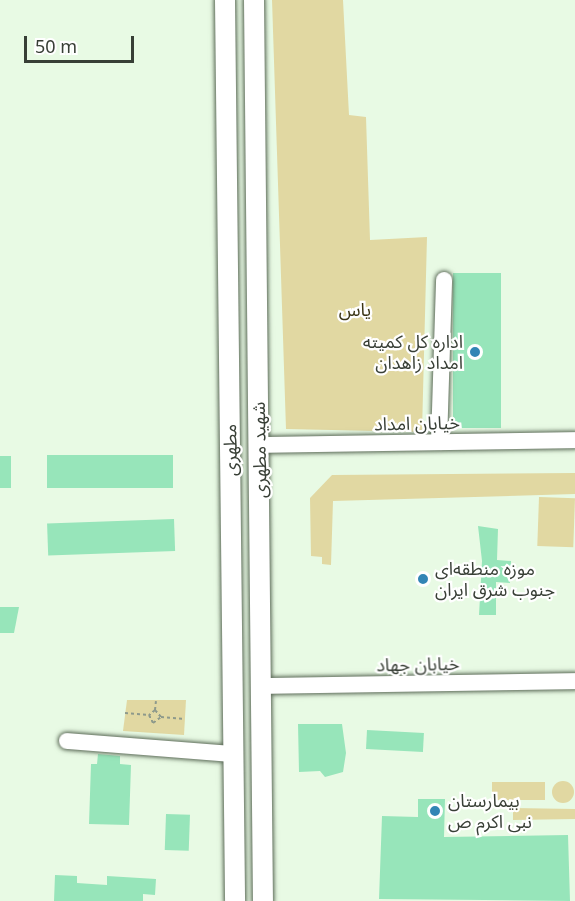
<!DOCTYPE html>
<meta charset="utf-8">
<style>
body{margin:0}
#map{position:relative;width:575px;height:901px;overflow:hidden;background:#e8fae4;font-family:"Noto Sans","Noto Sans Arabic",sans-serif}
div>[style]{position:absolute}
.green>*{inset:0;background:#e1d8a2;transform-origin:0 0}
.round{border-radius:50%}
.building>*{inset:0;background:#97e5ba;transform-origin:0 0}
.path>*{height:2px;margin-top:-1px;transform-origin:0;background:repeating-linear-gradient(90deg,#8e9a8b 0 3px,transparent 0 6px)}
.roads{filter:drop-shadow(0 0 2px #5e6d5a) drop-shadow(0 0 2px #5e6d5a)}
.minor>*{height:16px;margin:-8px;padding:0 8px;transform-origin:8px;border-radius:8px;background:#fff}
.major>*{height:20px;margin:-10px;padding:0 10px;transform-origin:10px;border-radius:10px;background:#fff}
.dots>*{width:16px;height:16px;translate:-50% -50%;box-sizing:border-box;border:3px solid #fff;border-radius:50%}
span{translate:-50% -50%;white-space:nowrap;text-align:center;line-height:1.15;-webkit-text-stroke:4.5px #fff;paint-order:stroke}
.park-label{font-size:18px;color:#3b3514}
.poi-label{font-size:18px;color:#383f36}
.right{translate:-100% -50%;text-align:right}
.left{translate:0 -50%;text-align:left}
.street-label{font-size:18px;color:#383f36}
.scale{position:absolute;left:24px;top:36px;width:110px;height:27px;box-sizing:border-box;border:3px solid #383f36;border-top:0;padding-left:8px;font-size:18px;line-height:21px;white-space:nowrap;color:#383f36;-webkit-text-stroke:4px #fff;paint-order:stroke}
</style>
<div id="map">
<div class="green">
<i style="clip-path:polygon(272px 0,343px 0,349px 115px,366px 117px,370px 240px,427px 237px,422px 432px,286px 429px)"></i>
<i style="clip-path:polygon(575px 473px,575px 494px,333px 501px,331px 565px,322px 564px,322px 557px,311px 556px,310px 498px,332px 475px)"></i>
<i style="left:539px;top:497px;width:36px;height:49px;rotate:2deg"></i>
<i style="clip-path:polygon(127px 700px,186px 700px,184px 735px,123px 731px)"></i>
<i class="round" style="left:552px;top:781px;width:22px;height:22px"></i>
<i style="left:492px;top:782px;width:53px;height:18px"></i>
<i style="clip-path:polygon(513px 808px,575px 809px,575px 819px,513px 820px)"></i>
</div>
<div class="building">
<i style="left:501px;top:273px;width:155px;height:48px;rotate:90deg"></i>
<i style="left:47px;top:455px;width:126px;height:33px"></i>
<i style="left:0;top:456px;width:11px;height:32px"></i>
<i style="left:174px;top:519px;width:32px;height:127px;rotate:88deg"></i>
<i style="clip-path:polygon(478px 526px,498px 529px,497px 560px,511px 561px,510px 583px,496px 582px,496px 615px,479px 615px,482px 561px)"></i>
<i style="clip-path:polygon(0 607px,19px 607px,14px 633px,0 633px)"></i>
<i style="clip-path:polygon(298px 724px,342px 724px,346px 753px,343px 772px,325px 777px,320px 771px,299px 772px)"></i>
<i style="left:367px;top:730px;width:57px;height:19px;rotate:3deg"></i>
<i style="clip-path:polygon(98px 754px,120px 756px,120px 764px,131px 765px,129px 825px,89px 824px,91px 764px,97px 764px)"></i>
<i style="clip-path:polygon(418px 799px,445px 799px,444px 837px,568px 835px,570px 901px,379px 899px,382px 816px,418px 817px)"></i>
<i style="left:166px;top:814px;width:24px;height:36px;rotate:2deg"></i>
<i style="clip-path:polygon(55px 875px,77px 876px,77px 883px,107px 885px,107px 876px,156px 879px,155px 895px,143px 894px,143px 901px,54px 901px)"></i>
</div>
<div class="path">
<i style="left:155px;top:710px;width:9px;rotate:-84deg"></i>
<i style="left:125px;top:713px;width:24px;rotate:5deg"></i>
<i style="left:161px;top:717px;width:9px;rotate:-131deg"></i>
<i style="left:155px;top:710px;width:8px;rotate:140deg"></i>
<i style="left:149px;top:715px;width:9px;rotate:63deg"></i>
<i style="left:153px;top:723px;width:10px;rotate:-37deg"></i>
<i style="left:161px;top:717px;width:24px;rotate:5deg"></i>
</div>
<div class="roads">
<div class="minor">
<i style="left:439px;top:442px;width:162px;rotate:-88.2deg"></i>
<i style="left:259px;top:445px;width:316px;rotate:-0.9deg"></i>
<i style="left:262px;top:686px;width:313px;rotate:-0.9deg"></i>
<i style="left:67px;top:741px;width:167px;rotate:4.5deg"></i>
</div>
<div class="major">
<i style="left:225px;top:0;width:901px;rotate:89.36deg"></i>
<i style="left:254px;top:0;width:901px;rotate:89.43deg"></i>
</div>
</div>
<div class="dots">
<i style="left:475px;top:352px;background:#3285b5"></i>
<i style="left:423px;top:579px;background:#3285b5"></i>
<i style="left:435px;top:811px;background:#3285b5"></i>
</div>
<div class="park-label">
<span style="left:355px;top:309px">یاس</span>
</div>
<div class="poi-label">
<span class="right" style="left:463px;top:352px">اداره کل کمیته<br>امداد زاهدان</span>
<span class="left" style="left:435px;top:579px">موزه منطقه‌ای<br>جنوب شرق ایران</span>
<span class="left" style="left:448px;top:811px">بیمارستان<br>نبی اکرم ص</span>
</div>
<div class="street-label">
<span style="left:417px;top:423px;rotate:-1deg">خیابان امداد</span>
<span style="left:230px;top:450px;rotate:-91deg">مطهری</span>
<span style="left:259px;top:450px;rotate:-91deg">شهید مطهری</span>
<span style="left:418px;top:664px;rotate:-1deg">خیابان جهاد</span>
</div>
<div class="scale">50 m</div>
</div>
